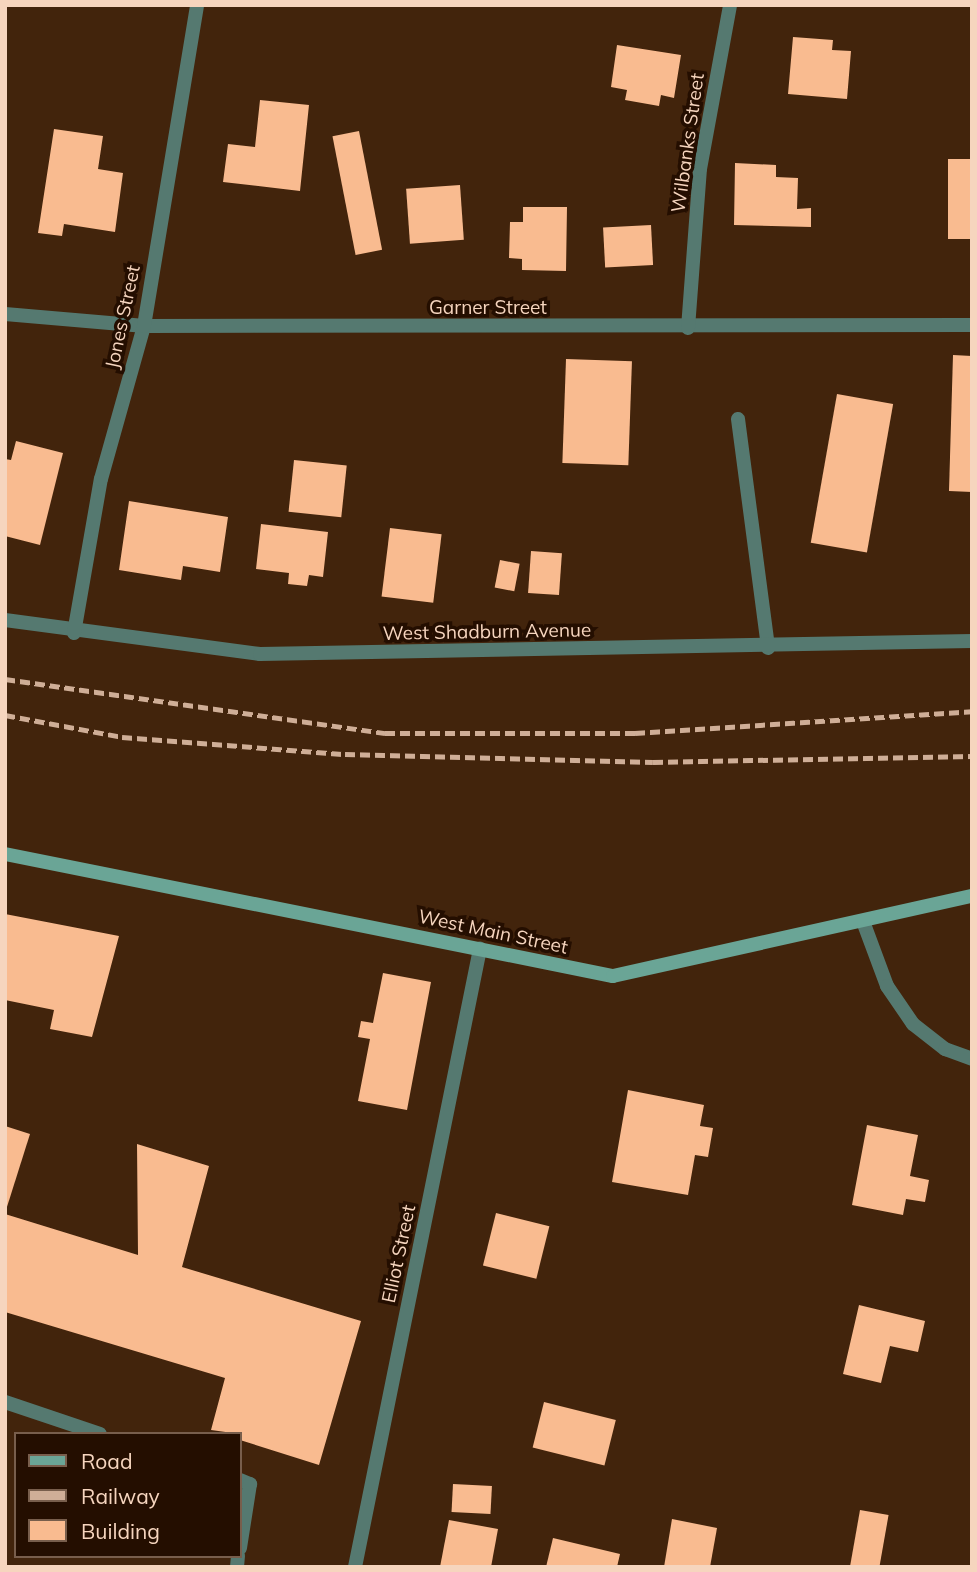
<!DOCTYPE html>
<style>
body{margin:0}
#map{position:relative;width:977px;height:1572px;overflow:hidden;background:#42240c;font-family:Mulish,sans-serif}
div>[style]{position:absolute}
.building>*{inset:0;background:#f9bb90;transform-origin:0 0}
.lane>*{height:14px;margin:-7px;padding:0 7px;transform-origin:7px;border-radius:7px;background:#557970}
.street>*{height:14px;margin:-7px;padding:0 7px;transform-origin:7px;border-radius:7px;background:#557970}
.secondary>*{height:14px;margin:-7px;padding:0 7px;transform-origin:7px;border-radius:7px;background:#6aa596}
.rail>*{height:5px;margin-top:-2.5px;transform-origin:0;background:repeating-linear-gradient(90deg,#cfae97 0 10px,transparent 0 15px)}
span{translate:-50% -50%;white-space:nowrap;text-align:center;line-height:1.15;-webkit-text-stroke:7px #240e00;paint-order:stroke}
.street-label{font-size:19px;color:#f6d5be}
.frame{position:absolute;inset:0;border:7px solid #f6d5be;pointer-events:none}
.legend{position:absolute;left:14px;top:1432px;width:228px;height:126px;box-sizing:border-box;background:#240e00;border:2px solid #785e4c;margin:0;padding:9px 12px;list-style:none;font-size:21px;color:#f6d5be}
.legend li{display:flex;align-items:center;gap:14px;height:35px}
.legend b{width:35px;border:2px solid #785e4c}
</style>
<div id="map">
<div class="building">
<i style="clip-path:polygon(793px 37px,833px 40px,832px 50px,851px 51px,847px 99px,788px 94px)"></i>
<i style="clip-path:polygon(617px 45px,681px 55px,674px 98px,661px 95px,659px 106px,625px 100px,627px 90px,611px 87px)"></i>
<i style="clip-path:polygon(260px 100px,309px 105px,300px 191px,223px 182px,228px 144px,255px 147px)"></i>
<i style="clip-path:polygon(54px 129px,103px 136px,98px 169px,123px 173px,115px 232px,64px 224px,62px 236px,38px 233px)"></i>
<i style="left:359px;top:131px;width:121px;height:27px;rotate:79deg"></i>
<i style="left:948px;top:159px;width:24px;height:80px"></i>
<i style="clip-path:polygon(735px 163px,776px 165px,776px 177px,798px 178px,797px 209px,811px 208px,811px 227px,734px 225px)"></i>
<i style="left:460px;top:185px;width:55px;height:54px;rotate:86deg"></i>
<i style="clip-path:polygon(523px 207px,567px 207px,566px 271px,522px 270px,522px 259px,509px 258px,510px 222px,523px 222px)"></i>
<i style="left:651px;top:225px;width:40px;height:48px;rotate:87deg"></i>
<i style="clip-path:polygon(953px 355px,972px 356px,972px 492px,949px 491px)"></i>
<i style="left:566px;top:359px;width:66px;height:104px;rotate:2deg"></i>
<i style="left:837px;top:394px;width:57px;height:151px;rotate:10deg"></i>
<i style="clip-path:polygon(16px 441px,63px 453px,40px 545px,5px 536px,5px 459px,11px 460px)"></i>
<i style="left:294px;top:460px;width:53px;height:52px;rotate:6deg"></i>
<i style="clip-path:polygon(129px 501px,228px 517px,220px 572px,183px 566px,181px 580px,119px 570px)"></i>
<i style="clip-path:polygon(261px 524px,328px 532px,323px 577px,309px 575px,307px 586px,288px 584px,289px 573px,256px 569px)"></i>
<i style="left:390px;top:528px;width:52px;height:69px;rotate:7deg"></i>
<i style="left:531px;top:551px;width:31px;height:42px;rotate:4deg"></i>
<i style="left:500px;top:560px;width:20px;height:28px;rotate:11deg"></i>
<i style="clip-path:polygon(5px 914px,119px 936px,92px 1037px,50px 1029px,54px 1010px,5px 1000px)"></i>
<i style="clip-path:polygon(383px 973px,431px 982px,407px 1110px,358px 1101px,370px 1039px,358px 1037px,361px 1021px,373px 1023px)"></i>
<i style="clip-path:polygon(628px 1090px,704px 1105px,700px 1126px,713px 1128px,708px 1157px,695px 1155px,688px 1195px,612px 1182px)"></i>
<i style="clip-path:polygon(867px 1125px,918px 1135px,910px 1176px,929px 1180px,925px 1202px,906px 1199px,903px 1215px,852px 1205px)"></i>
<i style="clip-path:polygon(5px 1126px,30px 1134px,6px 1210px,5px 1210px)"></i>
<i style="clip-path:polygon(137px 1144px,209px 1166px,182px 1267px,361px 1321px,319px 1465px,240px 1440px,240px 1434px,211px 1430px,225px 1378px,5px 1312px,5px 1214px,138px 1255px)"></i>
<i style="left:496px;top:1213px;width:55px;height:54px;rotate:14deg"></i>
<i style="clip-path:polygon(859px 1305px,925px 1321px,918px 1352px,890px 1346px,881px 1383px,843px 1374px)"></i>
<i style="left:544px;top:1402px;width:74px;height:47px;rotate:14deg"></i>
<i style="left:453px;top:1484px;width:39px;height:28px;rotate:3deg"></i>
<i style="left:860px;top:1510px;width:29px;height:58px;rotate:10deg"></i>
<i style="clip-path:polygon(672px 1519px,717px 1528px,710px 1567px,664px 1567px)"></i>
<i style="clip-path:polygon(449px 1520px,498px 1529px,491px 1567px,440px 1567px)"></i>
<i style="clip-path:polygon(553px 1538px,620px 1554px,617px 1567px,546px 1567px)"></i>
</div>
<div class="lane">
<i style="left:738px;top:419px;width:231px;rotate:82.5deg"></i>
<i style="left:5px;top:1402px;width:100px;rotate:18.6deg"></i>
<i style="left:240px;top:1480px;width:11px;rotate:22deg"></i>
<i style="left:250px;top:1484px;width:65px;rotate:98.9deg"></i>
<i style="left:237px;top:1567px;width:11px;rotate:-85deg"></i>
</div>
<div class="street">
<i style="left:5px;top:314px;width:140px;rotate:4.9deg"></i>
<i style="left:144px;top:326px;width:828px;rotate:-0.07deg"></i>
<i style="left:688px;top:328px;width:159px;rotate:-85.7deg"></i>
<i style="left:700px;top:169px;width:167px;rotate:-79.6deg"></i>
<i style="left:5px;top:620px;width:257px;rotate:7.6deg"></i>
<i style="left:260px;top:654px;width:712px;rotate:-1.05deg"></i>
<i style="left:74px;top:633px;width:156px;rotate:-80.1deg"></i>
<i style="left:101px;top:479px;width:159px;rotate:-74.3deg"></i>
<i style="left:144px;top:326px;width:325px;rotate:-80.6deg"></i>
<i style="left:864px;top:924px;width:66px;rotate:69.6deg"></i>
<i style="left:887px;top:986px;width:46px;rotate:55.6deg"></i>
<i style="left:913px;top:1024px;width:41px;rotate:38deg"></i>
<i style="left:945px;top:1049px;width:29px;rotate:20deg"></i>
<i style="left:355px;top:1567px;width:631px;rotate:-78.57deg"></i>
</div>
<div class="secondary">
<i style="left:5px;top:854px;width:620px;rotate:11.35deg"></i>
<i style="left:613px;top:976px;width:368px;rotate:-12.6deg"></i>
</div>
<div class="rail">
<i style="left:5px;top:679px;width:384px;rotate:8.1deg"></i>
<i style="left:385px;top:733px;width:250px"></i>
<i style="left:635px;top:733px;width:338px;rotate:-3.7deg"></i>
<i style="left:5px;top:715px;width:119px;rotate:10.6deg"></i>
<i style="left:122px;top:737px;width:224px;rotate:4.4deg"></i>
<i style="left:345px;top:754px;width:308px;rotate:1.5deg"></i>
<i style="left:653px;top:762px;width:319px;rotate:-1.1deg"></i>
</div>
<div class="street-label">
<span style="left:688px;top:143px;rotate:-82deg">Wilbanks Street</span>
<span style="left:488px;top:308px">Garner Street</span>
<span style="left:123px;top:317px;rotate:-78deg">Jones Street</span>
<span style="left:487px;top:632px;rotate:-1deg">West Shadburn Avenue</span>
<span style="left:493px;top:932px;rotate:12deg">West Main Street</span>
<span style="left:399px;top:1254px;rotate:-78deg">Elliot Street</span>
</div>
<div class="frame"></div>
<ul class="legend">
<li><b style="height:9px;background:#6aa596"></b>Road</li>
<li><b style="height:9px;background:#cfae97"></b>Railway</li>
<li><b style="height:19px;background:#f9bb90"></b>Building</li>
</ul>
</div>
